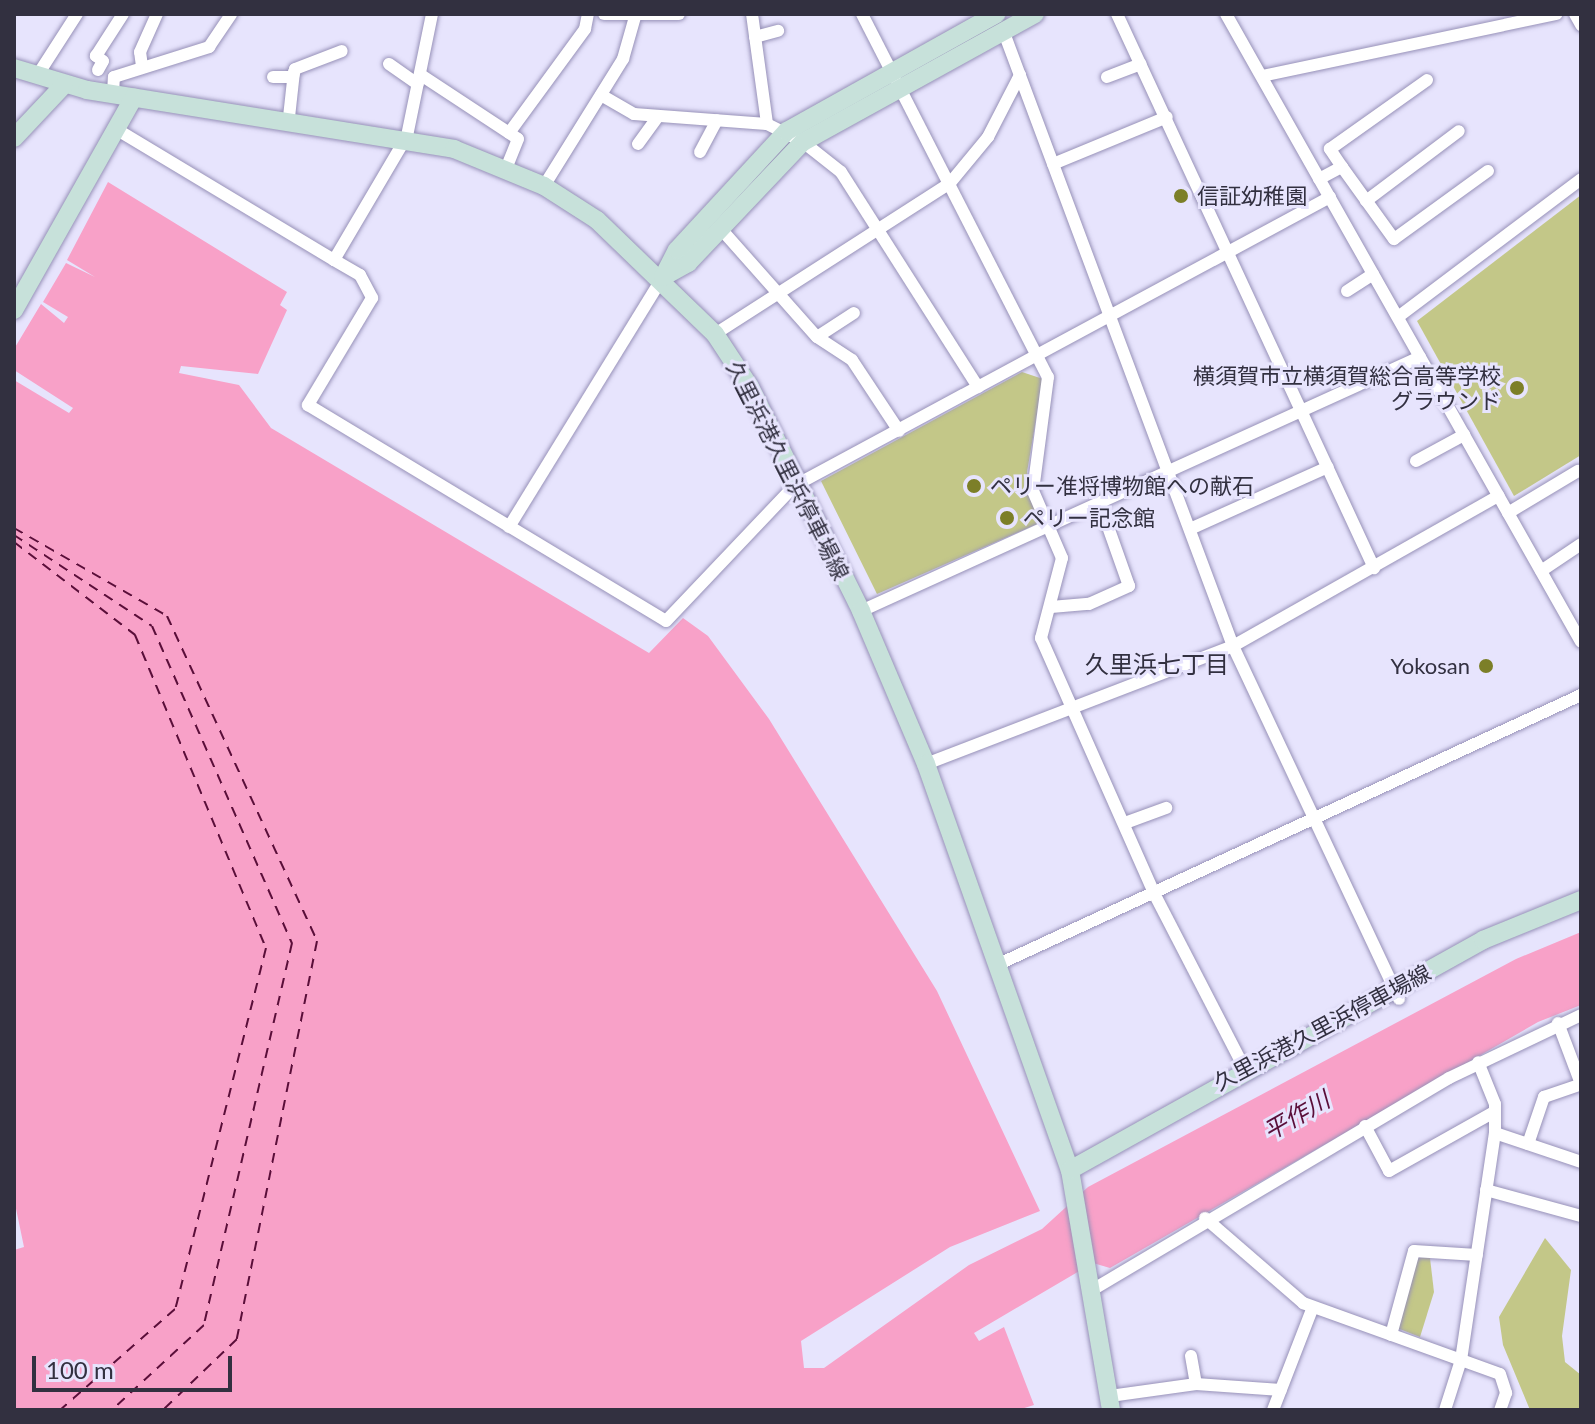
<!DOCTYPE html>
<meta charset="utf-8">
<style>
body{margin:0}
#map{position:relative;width:1595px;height:1424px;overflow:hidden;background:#e7e4fd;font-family:Lato,"Noto Sans JP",sans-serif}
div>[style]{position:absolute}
.green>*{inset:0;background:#c3c788}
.water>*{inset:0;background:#f8a1c8}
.ferry>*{height:2px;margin-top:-1px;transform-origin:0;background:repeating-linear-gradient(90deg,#5a0e39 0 10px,transparent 0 18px)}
.roads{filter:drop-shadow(0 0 2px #9791b8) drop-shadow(0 0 2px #9791b8)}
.street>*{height:12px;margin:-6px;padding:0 6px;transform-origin:6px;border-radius:6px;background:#fff}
.secondary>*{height:18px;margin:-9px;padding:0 9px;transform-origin:9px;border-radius:9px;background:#c7e1da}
.dots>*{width:22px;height:22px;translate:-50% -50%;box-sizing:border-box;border:4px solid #e7e4fd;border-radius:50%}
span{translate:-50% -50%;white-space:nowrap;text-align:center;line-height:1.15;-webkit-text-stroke:6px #e7e4fd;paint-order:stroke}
.poi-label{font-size:22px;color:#323040}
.left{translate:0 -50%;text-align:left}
.right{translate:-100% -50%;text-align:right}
.street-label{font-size:22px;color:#323040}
.neighbourhood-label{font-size:24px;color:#323040}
.water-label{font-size:24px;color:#5a0e39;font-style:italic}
.frame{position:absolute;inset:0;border:16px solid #323040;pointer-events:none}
.scale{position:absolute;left:32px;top:1356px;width:200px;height:36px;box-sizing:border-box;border:4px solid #323040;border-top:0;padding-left:10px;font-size:24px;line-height:28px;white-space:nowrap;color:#323040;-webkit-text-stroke:6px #e7e4fd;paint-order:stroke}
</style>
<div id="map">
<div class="green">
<i style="clip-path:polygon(1581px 195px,1581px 455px,1514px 496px,1417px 321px)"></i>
<i style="clip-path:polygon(1022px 372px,1043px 379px,1027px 472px,1037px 524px,877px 594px,821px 481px)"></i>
<i style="clip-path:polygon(1545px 1238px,1571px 1270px,1562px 1336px,1565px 1362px,1581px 1375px,1581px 1410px,1530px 1410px,1503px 1345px,1499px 1317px)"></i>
<i style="clip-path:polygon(1418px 1254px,1430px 1258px,1434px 1292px,1420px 1337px,1397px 1328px)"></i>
</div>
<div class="water">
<i style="clip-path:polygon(108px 182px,287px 292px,280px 305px,287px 310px,258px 374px,181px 366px,179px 373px,239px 385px,271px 428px,649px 653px,683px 618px,708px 636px,769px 719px,937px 991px,1040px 1211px,950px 1247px,801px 1341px,804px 1368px,824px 1368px,969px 1265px,1042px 1229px,1088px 1187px,1516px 959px,1581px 932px,1581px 1005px,1538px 1022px,1110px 1268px,1093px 1263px,974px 1333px,979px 1341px,1004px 1327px,1034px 1405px,1018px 1410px,14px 1410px,14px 1250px,24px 1247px,14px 1199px,14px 380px,69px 413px,73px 408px,14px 370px,14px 349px,41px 304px,64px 323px,68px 317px,43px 302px,66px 263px,95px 277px,67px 260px)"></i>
</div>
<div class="ferry">
<i style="left:14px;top:528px;width:177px;rotate:29.9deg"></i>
<i style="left:167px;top:616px;width:358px;rotate:65.2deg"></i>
<i style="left:317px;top:941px;width:406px;rotate:101.4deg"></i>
<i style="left:237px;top:1339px;width:103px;rotate:136.2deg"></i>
<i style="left:14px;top:535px;width:165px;rotate:33.4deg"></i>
<i style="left:152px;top:626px;width:347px;rotate:66.2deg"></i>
<i style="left:292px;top:943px;width:392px;rotate:103deg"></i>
<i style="left:204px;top:1325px;width:125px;rotate:137.3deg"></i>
<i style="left:14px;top:542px;width:153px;rotate:37.5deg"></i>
<i style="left:135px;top:635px;width:339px;rotate:67.3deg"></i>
<i style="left:266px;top:948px;width:372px;rotate:104.1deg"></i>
<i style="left:175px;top:1309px;width:153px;rotate:138.7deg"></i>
</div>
<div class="roads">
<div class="street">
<i style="left:604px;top:14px;width:75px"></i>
<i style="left:752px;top:14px;width:111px;rotate:82.2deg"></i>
<i style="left:862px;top:14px;width:408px;rotate:62.9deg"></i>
<i style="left:1048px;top:377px;width:115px;rotate:97.5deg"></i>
<i style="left:1033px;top:491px;width:73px;rotate:66.6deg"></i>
<i style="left:1062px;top:558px;width:83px;rotate:104.7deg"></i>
<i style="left:1041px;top:638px;width:281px;rotate:66.1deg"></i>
<i style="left:1155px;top:895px;width:196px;rotate:62.7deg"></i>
<i style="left:1117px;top:14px;width:611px;rotate:65.11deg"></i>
<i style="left:1226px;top:14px;width:721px;rotate:60.52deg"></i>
<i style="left:1575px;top:14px;width:13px;rotate:61deg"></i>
<i style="left:1003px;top:30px;width:658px;rotate:69.53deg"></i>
<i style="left:1233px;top:646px;width:390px;rotate:64.8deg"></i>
<i style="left:755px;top:37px;width:24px;rotate:-15deg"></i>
<i style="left:389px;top:64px;width:35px;rotate:35deg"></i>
<i style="left:142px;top:66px;width:14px;rotate:-98deg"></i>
<i style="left:140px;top:52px;width:42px;rotate:-65.9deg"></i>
<i style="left:98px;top:70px;width:10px;rotate:-61deg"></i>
<i style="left:103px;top:61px;width:9px;rotate:-144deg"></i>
<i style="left:96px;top:56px;width:50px;rotate:-57.3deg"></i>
<i style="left:421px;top:75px;width:116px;rotate:33.4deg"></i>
<i style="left:518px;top:139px;width:32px;rotate:112deg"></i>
<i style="left:37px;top:76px;width:74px;rotate:-57.2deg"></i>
<i style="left:1262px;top:76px;width:301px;rotate:-11.9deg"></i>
<i style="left:273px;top:77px;width:20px"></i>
<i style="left:293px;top:77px;width:8px;rotate:-76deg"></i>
<i style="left:295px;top:69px;width:50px;rotate:-21deg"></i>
<i style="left:1107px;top:77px;width:36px;rotate:-21deg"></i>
<i style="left:113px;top:94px;width:17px;rotate:-87deg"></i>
<i style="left:114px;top:77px;width:100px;rotate:-17.5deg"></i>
<i style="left:209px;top:47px;width:40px;rotate:-56deg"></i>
<i style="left:601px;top:95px;width:38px;rotate:30deg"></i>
<i style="left:634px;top:114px;width:133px;rotate:4.3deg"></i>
<i style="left:767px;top:124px;width:40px;rotate:26.6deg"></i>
<i style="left:803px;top:142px;width:48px;rotate:38.3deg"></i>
<i style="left:841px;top:172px;width:255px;rotate:57.5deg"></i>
<i style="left:289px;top:117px;width:45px;rotate:-83.7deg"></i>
<i style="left:116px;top:129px;width:254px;rotate:31deg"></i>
<i style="left:334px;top:260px;width:144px;rotate:-59.5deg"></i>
<i style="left:407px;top:136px;width:125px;rotate:-78.4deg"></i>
<i style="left:509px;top:133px;width:129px;rotate:-53.8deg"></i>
<i style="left:585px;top:29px;width:15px;rotate:-79deg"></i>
<i style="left:638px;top:144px;width:34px;rotate:-54deg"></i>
<i style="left:700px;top:152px;width:36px;rotate:-62deg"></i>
<i style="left:1053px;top:164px;width:123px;rotate:-22.4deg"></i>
<i style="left:1342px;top:167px;width:89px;rotate:54.2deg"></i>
<i style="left:1394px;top:239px;width:116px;rotate:-35.9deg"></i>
<i style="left:1319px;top:179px;width:26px;rotate:-28deg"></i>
<i style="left:1342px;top:167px;width:22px;rotate:-124deg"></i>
<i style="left:1330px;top:149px;width:119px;rotate:-35.4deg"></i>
<i style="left:544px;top:186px;width:150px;rotate:-58.1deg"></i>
<i style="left:623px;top:59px;width:44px;rotate:-74.1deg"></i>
<i style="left:1366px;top:201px;width:116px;rotate:-37deg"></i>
<i style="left:721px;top:229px;width:144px;rotate:48.4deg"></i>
<i style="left:817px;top:337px;width:42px;rotate:33.3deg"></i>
<i style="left:852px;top:360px;width:85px;rotate:56.5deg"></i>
<i style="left:334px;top:260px;width:30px;rotate:30deg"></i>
<i style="left:360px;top:275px;width:26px;rotate:62deg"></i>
<i style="left:372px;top:298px;width:125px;rotate:120.9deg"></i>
<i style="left:308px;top:405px;width:418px;rotate:31.1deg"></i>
<i style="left:666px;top:621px;width:186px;rotate:-46.5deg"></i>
<i style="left:794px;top:486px;width:609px;rotate:-28.33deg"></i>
<i style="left:1347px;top:291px;width:31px;rotate:-33deg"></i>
<i style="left:1398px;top:317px;width:229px;rotate:-37deg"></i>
<i style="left:715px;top:334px;width:279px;rotate:-32.7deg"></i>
<i style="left:950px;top:183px;width:60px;rotate:-50.4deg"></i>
<i style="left:988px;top:137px;width:70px;rotate:-62.7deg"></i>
<i style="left:817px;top:337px;width:44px;rotate:-33deg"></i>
<i style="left:1416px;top:461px;width:55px;rotate:-28.4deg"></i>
<i style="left:1508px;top:513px;width:82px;rotate:-31deg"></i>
<i style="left:509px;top:527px;width:294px;rotate:-58.4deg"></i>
<i style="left:1190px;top:529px;width:151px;rotate:-24.2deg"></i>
<i style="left:1541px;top:571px;width:48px;rotate:-34deg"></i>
<i style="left:1051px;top:607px;width:38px;rotate:-5deg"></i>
<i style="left:1089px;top:604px;width:44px;rotate:-24.2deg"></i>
<i style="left:1129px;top:586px;width:87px;rotate:-109.5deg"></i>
<i style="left:861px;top:611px;width:614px;rotate:-24.44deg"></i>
<i style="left:926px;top:764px;width:329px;rotate:-21deg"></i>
<i style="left:1233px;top:646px;width:305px;rotate:-29.5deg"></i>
<i style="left:1125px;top:823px;width:44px;rotate:-20.1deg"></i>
<i style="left:999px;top:964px;width:641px;rotate:-24.81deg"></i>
<i style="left:1558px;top:1023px;width:65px;rotate:69.3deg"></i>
<i style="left:1365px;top:1126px;width:51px;rotate:61.9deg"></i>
<i style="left:1389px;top:1171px;width:120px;rotate:-29.3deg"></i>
<i style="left:1495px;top:1133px;width:91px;rotate:18.6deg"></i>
<i style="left:1528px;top:1144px;width:50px;rotate:-71.2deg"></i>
<i style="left:1544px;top:1097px;width:39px;rotate:-19deg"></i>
<i style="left:1486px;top:1190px;width:98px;rotate:15.3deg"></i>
<i style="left:1205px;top:1218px;width:130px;rotate:40.9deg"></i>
<i style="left:1303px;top:1303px;width:209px;rotate:19.8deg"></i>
<i style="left:1500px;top:1374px;width:20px;rotate:72deg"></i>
<i style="left:1506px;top:1393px;width:18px;rotate:109deg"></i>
<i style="left:1092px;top:1290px;width:415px;rotate:-30.7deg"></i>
<i style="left:1449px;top:1078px;width:146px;rotate:-25.5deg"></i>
<i style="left:1391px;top:1335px;width:87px;rotate:-74.7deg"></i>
<i style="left:1414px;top:1251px;width:63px;rotate:3.6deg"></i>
<i style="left:1191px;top:1356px;width:28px;rotate:80deg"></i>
<i style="left:1110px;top:1396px;width:87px;rotate:-7.9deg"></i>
<i style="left:1196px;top:1384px;width:85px;rotate:4deg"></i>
<i style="left:1273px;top:1410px;width:110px;rotate:-68.8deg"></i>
<i style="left:1445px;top:1410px;width:52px;rotate:-72.3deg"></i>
<i style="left:1461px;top:1360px;width:230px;rotate:-81.5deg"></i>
<i style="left:1495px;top:1133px;width:29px;rotate:-90deg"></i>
<i style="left:1495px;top:1104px;width:45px;rotate:-112deg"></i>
</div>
<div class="secondary">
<i style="left:14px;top:68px;width:76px;rotate:16.8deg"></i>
<i style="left:87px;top:90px;width:372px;rotate:9.1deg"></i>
<i style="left:454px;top:149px;width:97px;rotate:22.3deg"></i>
<i style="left:544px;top:186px;width:63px;rotate:32.7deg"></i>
<i style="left:597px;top:220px;width:164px;rotate:44deg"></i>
<i style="left:715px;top:334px;width:64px;rotate:56.6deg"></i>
<i style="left:750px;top:387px;width:250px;rotate:63.6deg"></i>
<i style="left:861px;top:611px;width:166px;rotate:67deg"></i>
<i style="left:926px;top:764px;width:431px;rotate:70.5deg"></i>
<i style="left:1070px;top:1170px;width:243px;rotate:80.3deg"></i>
<i style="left:14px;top:138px;width:73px;rotate:-46.7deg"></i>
<i style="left:663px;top:277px;width:29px;rotate:-29deg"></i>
<i style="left:688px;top:263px;width:167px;rotate:-46.5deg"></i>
<i style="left:803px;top:142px;width:265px;rotate:-28.9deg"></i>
<i style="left:663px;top:277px;width:30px;rotate:-63deg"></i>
<i style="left:677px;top:250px;width:162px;rotate:-47.3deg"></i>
<i style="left:787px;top:131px;width:240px;rotate:-29.2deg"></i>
<i style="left:14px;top:310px;width:244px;rotate:-60.6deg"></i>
<i style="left:1070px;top:1170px;width:473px;rotate:-29.1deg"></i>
<i style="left:1483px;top:940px;width:106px;rotate:-22.2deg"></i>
</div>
</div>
<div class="dots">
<i style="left:1181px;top:196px;background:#7c7f28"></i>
<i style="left:1517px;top:388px;background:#7c7f28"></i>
<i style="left:974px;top:486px;background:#7c7f28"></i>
<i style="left:1007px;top:518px;background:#7c7f28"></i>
<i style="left:1486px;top:666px;background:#7c7f28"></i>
</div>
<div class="poi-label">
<span class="left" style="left:1197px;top:196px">信証幼稚園</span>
<span class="right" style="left:1501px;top:388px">横須賀市立横須賀総合高等学校<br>グラウンド</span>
<span class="left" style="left:990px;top:486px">ペリー准将博物館への献石</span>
<span class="left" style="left:1023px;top:518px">ペリー記念館</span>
<span class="right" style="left:1470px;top:666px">Yokosan</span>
</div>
<div class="street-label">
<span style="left:788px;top:470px;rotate:63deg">久里浜港久里浜停車場線</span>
<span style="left:1322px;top:1027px;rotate:-28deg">久里浜港久里浜停車場線</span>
</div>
<div class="neighbourhood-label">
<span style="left:1157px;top:664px">久里浜七丁目</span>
</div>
<div class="water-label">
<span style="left:1296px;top:1115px;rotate:-30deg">平作川</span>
</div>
<div class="frame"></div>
<div class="scale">100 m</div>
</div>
